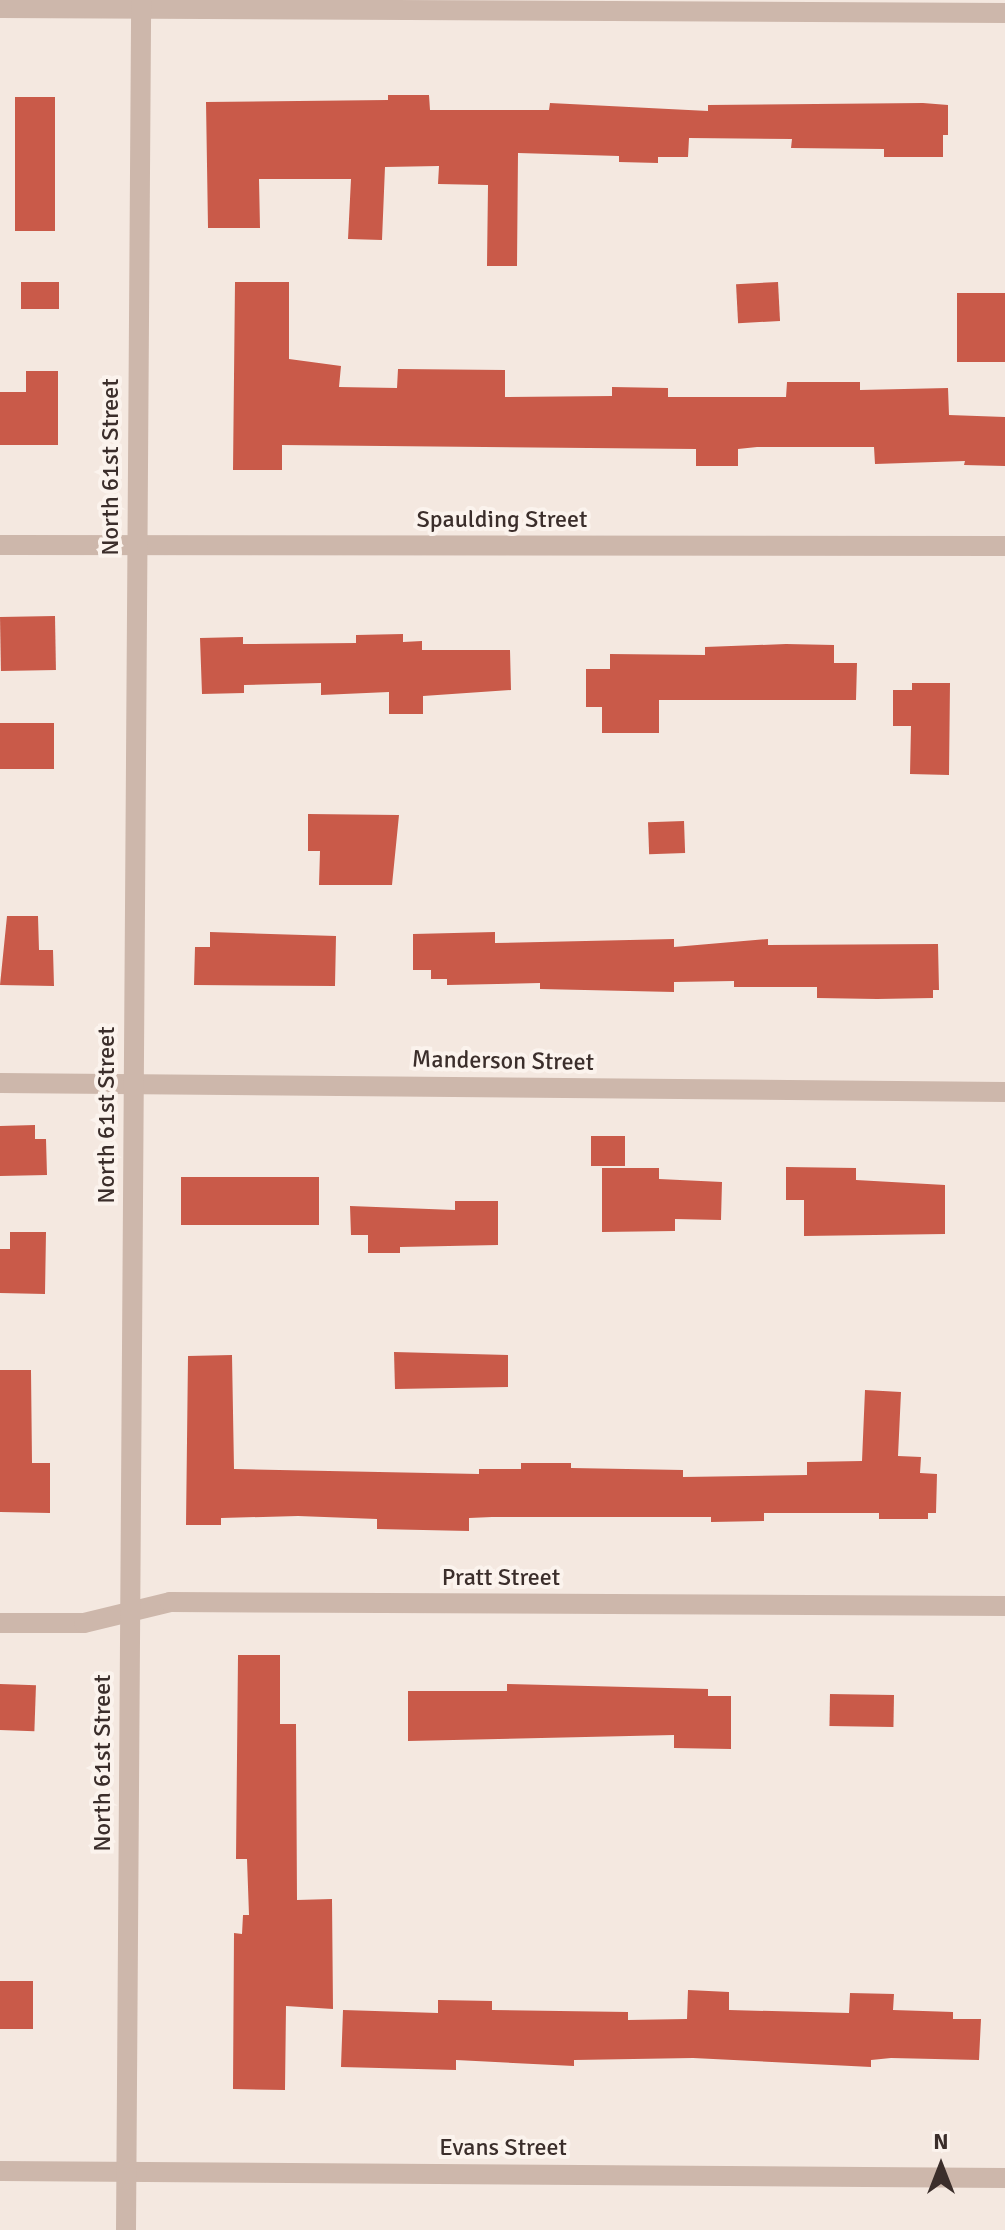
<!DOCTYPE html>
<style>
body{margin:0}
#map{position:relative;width:1005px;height:2230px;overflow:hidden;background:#f4e8e0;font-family:Signika,sans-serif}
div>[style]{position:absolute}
.building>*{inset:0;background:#c95a49;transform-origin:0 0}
.minor>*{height:20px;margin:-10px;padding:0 10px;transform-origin:10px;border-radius:10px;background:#cdb7ab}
span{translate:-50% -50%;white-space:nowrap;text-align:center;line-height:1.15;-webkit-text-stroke:8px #fbf3ed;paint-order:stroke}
.street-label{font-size:24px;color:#3b2e2b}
.north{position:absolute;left:901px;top:2126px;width:80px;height:80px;-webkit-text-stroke:6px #fbf3ed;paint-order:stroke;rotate:0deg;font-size:22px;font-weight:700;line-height:32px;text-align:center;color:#3b2e2b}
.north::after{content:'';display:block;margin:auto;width:28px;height:36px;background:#3b2e2b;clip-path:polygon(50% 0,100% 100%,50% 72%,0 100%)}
</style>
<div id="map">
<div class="building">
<i style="clip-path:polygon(388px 95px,429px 95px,430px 110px,549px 110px,550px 103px,708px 111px,708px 105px,923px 103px,948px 105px,948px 135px,943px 135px,943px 157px,884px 157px,884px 149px,791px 148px,792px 139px,689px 138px,688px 157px,658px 157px,658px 163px,619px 162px,619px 156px,518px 153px,517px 266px,487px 266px,488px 185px,438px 184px,439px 166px,385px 167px,382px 240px,348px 239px,351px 179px,259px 179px,260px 228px,208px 228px,206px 102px,388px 100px)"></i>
<i style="left:15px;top:97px;width:40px;height:134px"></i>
<i style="left:21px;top:282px;width:38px;height:27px"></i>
<i style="clip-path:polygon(235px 282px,289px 282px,289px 359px,341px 366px,339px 387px,397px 388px,398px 369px,505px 370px,505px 397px,612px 396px,612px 387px,668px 388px,668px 397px,786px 397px,787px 382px,860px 382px,860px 390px,948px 388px,949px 415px,1005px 417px,1005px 466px,964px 465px,965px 461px,875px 464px,874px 447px,757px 447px,738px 449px,738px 466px,696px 466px,696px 449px,282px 445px,282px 470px,233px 470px)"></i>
<i style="left:778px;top:282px;width:39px;height:42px;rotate:87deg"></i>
<i style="left:957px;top:293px;width:48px;height:69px"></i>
<i style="clip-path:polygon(26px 371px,58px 371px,58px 445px,0 445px,0 392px,26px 392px)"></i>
<i style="left:55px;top:616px;width:54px;height:55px;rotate:89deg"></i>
<i style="clip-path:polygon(403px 634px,403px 642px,422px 641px,422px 650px,510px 650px,511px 690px,423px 696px,423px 714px,389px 714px,389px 692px,321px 695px,321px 683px,244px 685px,244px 693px,202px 694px,200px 638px,243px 637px,243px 644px,356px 643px,356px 635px)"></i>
<i style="clip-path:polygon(786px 644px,834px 645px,834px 663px,857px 663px,856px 700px,659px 700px,659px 733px,602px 733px,602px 707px,586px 707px,586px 669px,610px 669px,610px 654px,705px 655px,705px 647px)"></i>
<i style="clip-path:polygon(912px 683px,950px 683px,949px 775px,910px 774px,911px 726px,893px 726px,893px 690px,912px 690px)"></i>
<i style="left:0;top:723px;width:54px;height:46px"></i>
<i style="clip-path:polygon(308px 814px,399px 815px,392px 885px,319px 885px,320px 851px,308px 851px)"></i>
<i style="left:684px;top:821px;width:32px;height:36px;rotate:88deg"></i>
<i style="clip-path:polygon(7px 916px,38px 916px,39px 950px,53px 950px,54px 986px,0 985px)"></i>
<i style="clip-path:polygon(210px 932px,336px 936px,335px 986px,194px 985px,195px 947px,210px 947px)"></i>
<i style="clip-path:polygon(495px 932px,495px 943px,674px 939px,674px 947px,768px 939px,768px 945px,938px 944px,939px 990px,933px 990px,933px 998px,877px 999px,817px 998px,817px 987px,734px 987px,734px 981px,674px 982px,674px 992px,540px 989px,540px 983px,447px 985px,447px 979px,431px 979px,431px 970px,413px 970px,413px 934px)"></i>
<i style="clip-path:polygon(35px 1125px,35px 1139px,46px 1139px,47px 1175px,0 1176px,0 1126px)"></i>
<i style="left:591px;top:1136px;width:34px;height:30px"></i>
<i style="clip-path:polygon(786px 1167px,856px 1168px,856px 1180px,945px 1185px,945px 1234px,804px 1236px,804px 1200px,786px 1200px)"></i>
<i style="clip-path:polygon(602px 1168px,659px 1168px,659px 1179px,722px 1182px,721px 1220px,675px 1219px,675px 1231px,602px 1232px)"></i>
<i style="left:319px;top:1177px;width:48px;height:138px;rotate:90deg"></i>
<i style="clip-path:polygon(455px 1201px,498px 1201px,498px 1245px,400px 1247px,400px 1253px,368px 1253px,368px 1235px,351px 1235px,350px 1206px,455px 1210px)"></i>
<i style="clip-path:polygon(10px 1232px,46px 1232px,45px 1294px,0 1293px,0 1249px,10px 1249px)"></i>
<i style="clip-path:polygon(394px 1352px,508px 1355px,508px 1387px,395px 1389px)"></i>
<i style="clip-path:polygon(232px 1355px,234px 1469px,479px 1474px,479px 1469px,521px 1469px,521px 1463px,571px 1463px,571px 1468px,683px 1470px,683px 1477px,807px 1475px,807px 1462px,862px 1461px,865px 1390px,901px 1392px,898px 1456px,921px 1457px,920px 1473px,937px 1474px,936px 1513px,928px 1513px,928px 1519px,879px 1519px,879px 1513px,764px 1513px,764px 1521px,711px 1522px,711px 1517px,492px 1517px,469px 1518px,469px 1531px,377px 1529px,377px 1519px,298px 1516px,221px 1518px,221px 1525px,186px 1525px,188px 1356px)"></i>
<i style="clip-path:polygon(0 1370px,31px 1370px,32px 1463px,50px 1463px,50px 1513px,0 1512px)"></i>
<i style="clip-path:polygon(238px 1655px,280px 1655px,280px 1724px,296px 1724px,297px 1900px,332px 1899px,333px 2009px,286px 2006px,285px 2090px,233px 2089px,234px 1933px,242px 1934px,243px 1915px,249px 1915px,247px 1859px,236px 1859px)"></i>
<i style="left:0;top:1684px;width:36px;height:46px;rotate:2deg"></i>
<i style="clip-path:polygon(507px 1684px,708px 1689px,708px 1696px,731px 1696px,731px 1749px,674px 1748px,674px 1735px,408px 1741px,408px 1691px,507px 1691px)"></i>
<i style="left:830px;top:1694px;width:64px;height:32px;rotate:1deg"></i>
<i style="left:33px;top:1981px;width:48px;height:33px;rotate:90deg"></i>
<i style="clip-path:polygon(688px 1990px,729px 1992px,729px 2010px,849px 2013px,850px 1993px,894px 1994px,893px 2010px,953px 2012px,953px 2019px,981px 2019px,979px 2060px,891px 2058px,871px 2060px,871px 2067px,693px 2058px,574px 2060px,574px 2066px,456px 2060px,456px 2070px,341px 2067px,343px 2010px,438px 2013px,438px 2000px,492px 2001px,492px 2010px,628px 2012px,628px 2020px,687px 2019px)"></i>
</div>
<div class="minor">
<i style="left:0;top:8px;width:1005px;rotate:0.29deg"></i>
<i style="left:0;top:545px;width:1005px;rotate:0.06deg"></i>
<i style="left:0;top:1083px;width:1005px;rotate:0.51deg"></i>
<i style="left:0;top:1623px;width:84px"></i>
<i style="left:84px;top:1623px;width:89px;rotate:-13.7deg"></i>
<i style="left:170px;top:1602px;width:835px;rotate:0.27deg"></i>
<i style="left:0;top:2171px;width:1005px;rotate:0.4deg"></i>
<i style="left:126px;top:2230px;width:2230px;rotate:-89.61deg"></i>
</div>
<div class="street-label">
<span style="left:111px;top:467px;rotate:-90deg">North 61st Street</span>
<span style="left:502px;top:520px">Spaulding Street</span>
<span style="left:503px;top:1061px;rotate:1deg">Manderson Street</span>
<span style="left:107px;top:1115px;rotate:-90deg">North 61st Street</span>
<span style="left:501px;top:1578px">Pratt Street</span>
<span style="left:103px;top:1763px;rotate:-90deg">North 61st Street</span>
<span style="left:503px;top:2148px">Evans Street</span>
</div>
<div class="north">N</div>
</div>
